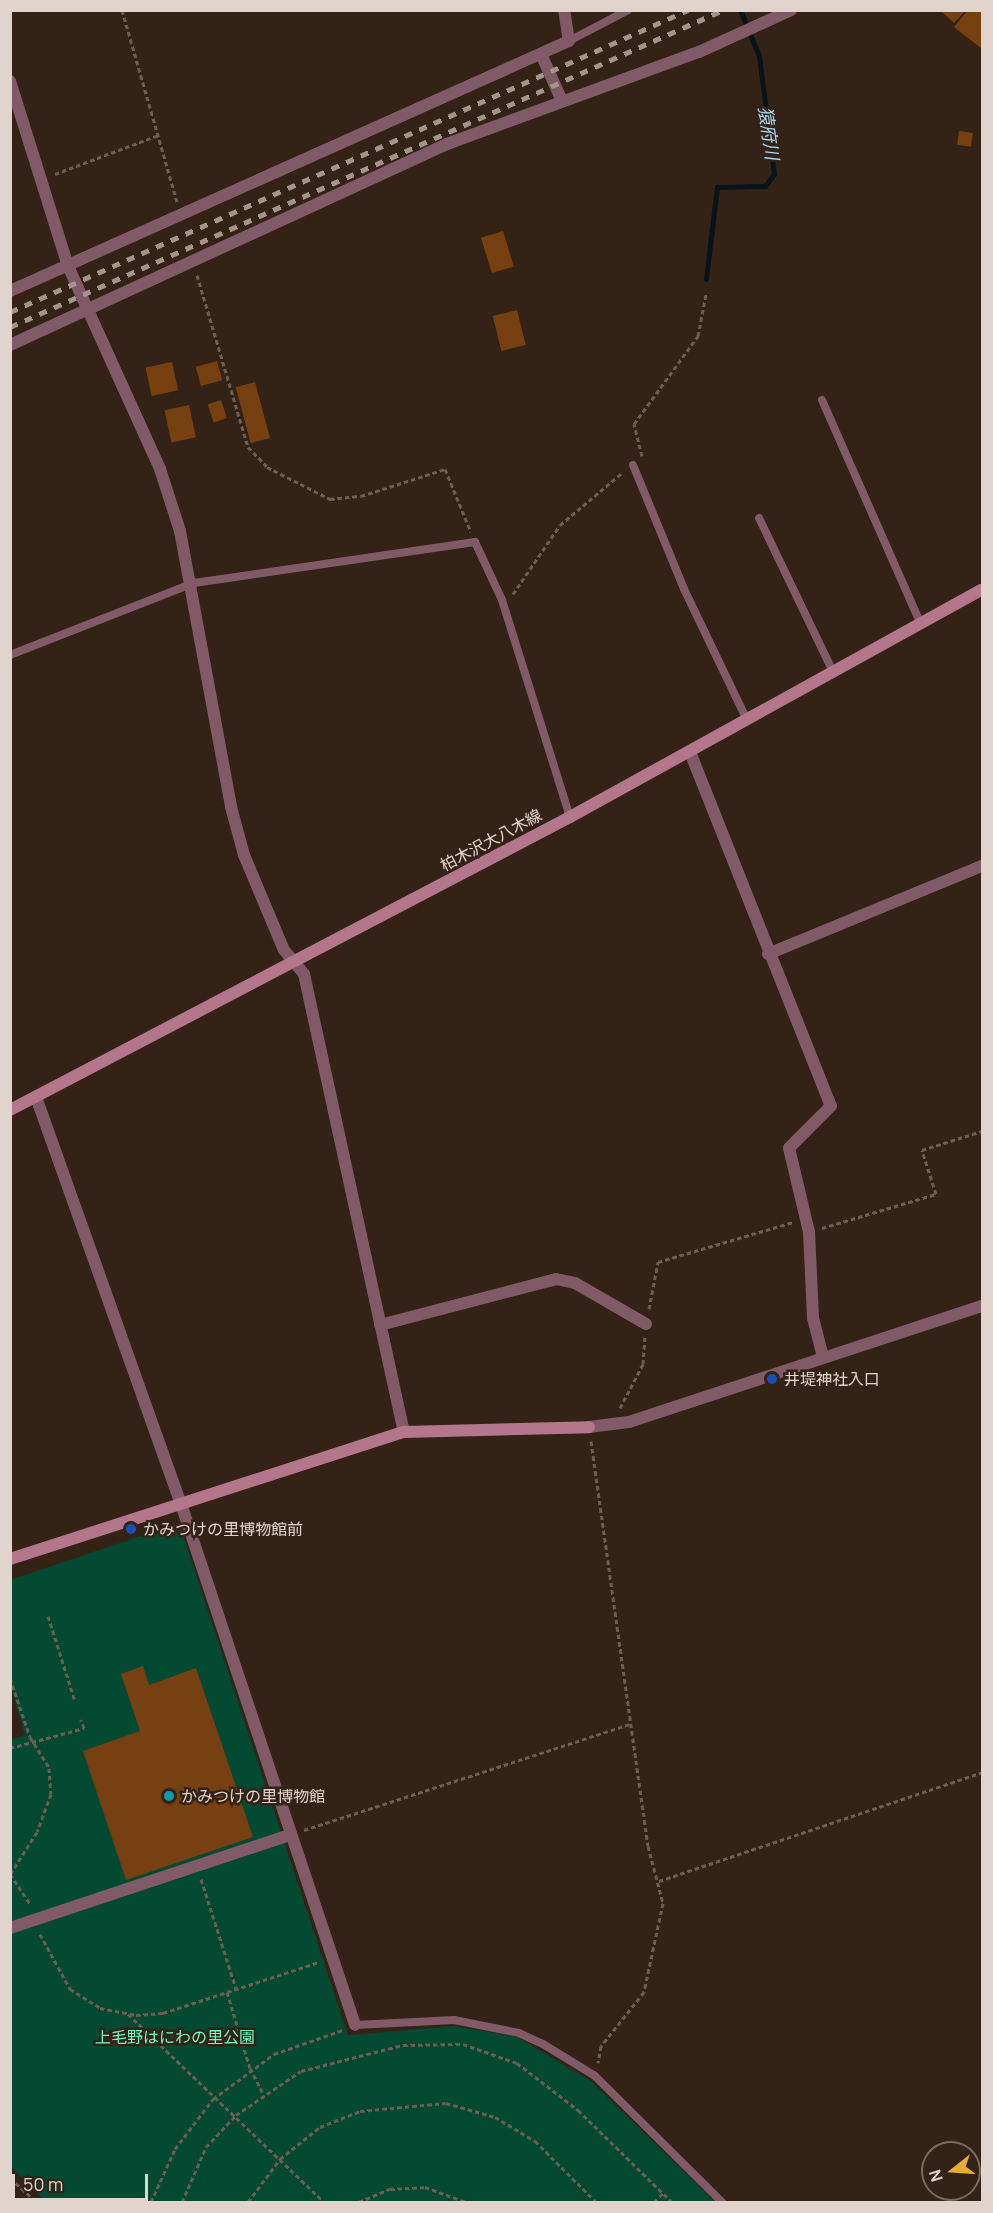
<!DOCTYPE html>
<meta charset="utf-8">
<style>
body{margin:0}
#map{position:relative;width:993px;height:2213px;overflow:hidden;background:#342216;font-family:Manrope,"Noto Sans JP",sans-serif}
div>[style]{position:absolute}
.green>*{inset:0;background:#044932}
.stream>*{height:5px;margin:-2.5px;padding:0 2.5px;transform-origin:2.5px;border-radius:2.5px;background:#06131a}
.building>*{inset:0;background:#774011;transform-origin:0 0}
.path>*{height:3px;margin-top:-1.5px;transform-origin:0;background:repeating-linear-gradient(90deg,#6d5d52 0 4.5px,transparent 0 7.5px)}
.lane>*{height:8px;margin:-4px;padding:0 4px;transform-origin:4px;border-radius:4px;background:#815a67}
.street>*{height:12px;margin:-6px;padding:0 6px;transform-origin:6px;border-radius:6px;background:#815a67}
.secondary>*{height:12px;margin:-6px;padding:0 6px;transform-origin:6px;border-radius:6px;background:#b3768b}
.rail>*{height:4.5px;margin-top:-2.25px;transform-origin:0;background:repeating-linear-gradient(90deg,#a3958c 0 8px,transparent 0 16px)}
.dots>*{width:16px;height:16px;translate:-50% -50%;box-sizing:border-box;border:3px solid #342216;border-radius:50%}
span{translate:-50% -50%;white-space:nowrap;text-align:center;line-height:1.15;-webkit-text-stroke:5px #342216;paint-order:stroke}
.street-label{font-size:16px;color:#e0d4cc}
.poi-label{font-size:16px;color:#e0d4cc}
.left{translate:0 -50%;text-align:left}
.park-label{font-size:16px;color:#6cfbc2}
.water-label{font-size:18px;color:#a8d7f0;font-style:italic}
.frame{position:absolute;inset:0;border:12px solid #e0d4cc;pointer-events:none}
.north{position:absolute;left:921px;top:2141px;width:60px;height:60px;box-sizing:border-box;background:#342216;border:2px solid #79695f;border-radius:50%;rotate:253deg;font-size:16px;font-weight:700;line-height:24px;text-align:center;color:#e0d4cc}
.north::after{content:'';display:block;margin:auto;width:21px;height:27px;background:#e6ac36;clip-path:polygon(50% 0,100% 100%,50% 72%,0 100%)}
.scale{position:absolute;left:12px;top:2174px;width:136px;height:27px;box-sizing:border-box;border:3px solid #e0d4cc;border-top:0;padding-left:8px;font-size:18px;line-height:21px;white-space:nowrap;color:#e0d4cc;-webkit-text-stroke:4px #342216;paint-order:stroke}
</style>
<div id="map">
<div class="green">
<i style="clip-path:polygon(179px 1523px,348px 2035px,454px 2026px,517px 2037px,591px 2081px,715px 2202px,46px 2202px,11px 2167px,10px 1740px,25px 1735px,11px 1688px,10px 1580px)"></i>
</div>
<div class="stream">
<i style="left:706px;top:279px;width:93px;rotate:-83.2deg"></i>
<i style="left:717px;top:187px;width:48px;rotate:-1.2deg"></i>
<i style="left:765px;top:186px;width:15px;rotate:-53deg"></i>
<i style="left:774px;top:174px;width:119px;rotate:-97.2deg"></i>
<i style="left:759px;top:56px;width:50px;rotate:-112.4deg"></i>
</div>
<div class="building">
<i style="clip-path:polygon(940px 10px,966px 10px,954px 23px)"></i>
<i style="clip-path:polygon(968px 10px,982px 12px,982px 49px,954px 27px)"></i>
<i style="left:959px;top:131px;width:14px;height:14px;rotate:8deg"></i>
<i style="left:503px;top:231px;width:37px;height:23px;rotate:73deg"></i>
<i style="left:517px;top:310px;width:36px;height:25px;rotate:76deg"></i>
<i style="left:217px;top:361px;width:20px;height:22px;rotate:75deg"></i>
<i style="left:172px;top:362px;width:29px;height:27px;rotate:78deg"></i>
<i style="left:255px;top:382px;width:58px;height:20px;rotate:75deg"></i>
<i style="left:221px;top:400px;width:19px;height:14px;rotate:72deg"></i>
<i style="left:189px;top:405px;width:33px;height:25px;rotate:78deg"></i>
<i style="clip-path:polygon(143px 1666px,149px 1685px,196px 1668px,253px 1837px,126px 1880px,83px 1751px,140px 1731px,121px 1674px)"></i>
</div>
<div class="path">
<i style="left:122px;top:10px;width:200px;rotate:74deg"></i>
<i style="left:55px;top:174px;width:111px;rotate:-20.6deg"></i>
<i style="left:197px;top:275px;width:179px;rotate:73.5deg"></i>
<i style="left:248px;top:447px;width:28px;rotate:46deg"></i>
<i style="left:267px;top:467px;width:71px;rotate:26.9deg"></i>
<i style="left:330px;top:499px;width:31px;rotate:-6deg"></i>
<i style="left:361px;top:496px;width:88px;rotate:-17.8deg"></i>
<i style="left:445px;top:469px;width:68px;rotate:67.6deg"></i>
<i style="left:642px;top:456px;width:33px;rotate:-104deg"></i>
<i style="left:634px;top:424px;width:109px;rotate:-54deg"></i>
<i style="left:698px;top:336px;width:43px;rotate:-79.2deg"></i>
<i style="left:513px;top:594px;width:83px;rotate:-55.7deg"></i>
<i style="left:560px;top:525px;width:81px;rotate:-40deg"></i>
<i style="left:822px;top:1228px;width:119px;rotate:-16.6deg"></i>
<i style="left:936px;top:1194px;width:46px;rotate:-107.7deg"></i>
<i style="left:922px;top:1150px;width:63px;rotate:-17.6deg"></i>
<i style="left:649px;top:1309px;width:48px;rotate:-79.2deg"></i>
<i style="left:658px;top:1262px;width:141px;rotate:-16.5deg"></i>
<i style="left:620px;top:1408px;width:50px;rotate:-62.4deg"></i>
<i style="left:643px;top:1364px;width:28px;rotate:-86deg"></i>
<i style="left:591px;top:1441px;width:409px;rotate:82deg"></i>
<i style="left:648px;top:1846px;width:59px;rotate:75.3deg"></i>
<i style="left:663px;top:1903px;width:91px;rotate:102.1deg"></i>
<i style="left:644px;top:1992px;width:69px;rotate:128.5deg"></i>
<i style="left:601px;top:2046px;width:17px;rotate:100deg"></i>
<i style="left:48px;top:1616px;width:89px;rotate:72.4deg"></i>
<i style="left:10px;top:1678px;width:62px;rotate:71.3deg"></i>
<i style="left:30px;top:1737px;width:36px;rotate:58deg"></i>
<i style="left:49px;top:1768px;width:26px;rotate:86deg"></i>
<i style="left:51px;top:1794px;width:40px;rotate:110.2deg"></i>
<i style="left:37px;top:1832px;width:49px;rotate:122.4deg"></i>
<i style="left:10px;top:1748px;width:77px;rotate:-15.1deg"></i>
<i style="left:84px;top:1728px;width:9px;rotate:-111deg"></i>
<i style="left:304px;top:1830px;width:344px;rotate:-18deg"></i>
<i style="left:10px;top:1874px;width:37px;rotate:56deg"></i>
<i style="left:201px;top:1879px;width:115px;rotate:72.3deg"></i>
<i style="left:659px;top:1881px;width:341px;rotate:-18.6deg"></i>
<i style="left:40px;top:1934px;width:63px;rotate:61.4deg"></i>
<i style="left:70px;top:1989px;width:36px;rotate:32deg"></i>
<i style="left:100px;top:2008px;width:37px;rotate:11deg"></i>
<i style="left:136px;top:2015px;width:27px;rotate:-4deg"></i>
<i style="left:163px;top:2013px;width:164px;rotate:-18.1deg"></i>
<i style="left:227px;top:1992px;width:79px;rotate:73.2deg"></i>
<i style="left:250px;top:2068px;width:28px;rotate:63deg"></i>
<i style="left:128px;top:2014px;width:272px;rotate:43.8deg"></i>
<i style="left:10px;top:2178px;width:36px;rotate:42deg"></i>
<i style="left:151px;top:2202px;width:58px;rotate:-65.6deg"></i>
<i style="left:175px;top:2149px;width:63px;rotate:-52.8deg"></i>
<i style="left:213px;top:2099px;width:76px;rotate:-36.4deg"></i>
<i style="left:274px;top:2054px;width:73px;rotate:-19.2deg"></i>
<i style="left:182px;top:2202px;width:60px;rotate:-66.4deg"></i>
<i style="left:206px;top:2147px;width:44px;rotate:-46.8deg"></i>
<i style="left:236px;top:2115px;width:78px;rotate:-34.1deg"></i>
<i style="left:301px;top:2071px;width:105px;rotate:-14.3deg"></i>
<i style="left:403px;top:2045px;width:60px;rotate:-1deg"></i>
<i style="left:463px;top:2044px;width:57px;rotate:19.4deg"></i>
<i style="left:517px;top:2063px;width:77px;rotate:37.6deg"></i>
<i style="left:578px;top:2110px;width:132px;rotate:44.4deg"></i>
<i style="left:248px;top:2202px;width:54px;rotate:-53.3deg"></i>
<i style="left:280px;top:2159px;width:51px;rotate:-38.7deg"></i>
<i style="left:320px;top:2127px;width:43px;rotate:-21.8deg"></i>
<i style="left:360px;top:2111px;width:86px;rotate:-5.3deg"></i>
<i style="left:446px;top:2103px;width:51px;rotate:15.9deg"></i>
<i style="left:495px;top:2117px;width:47px;rotate:31deg"></i>
<i style="left:535px;top:2141px;width:86px;rotate:45deg"></i>
<i style="left:359px;top:2202px;width:34px;rotate:-23deg"></i>
<i style="left:390px;top:2189px;width:35px;rotate:-3deg"></i>
<i style="left:425px;top:2187px;width:44px;rotate:20.1deg"></i>
<i style="left:654px;top:2202px;width:13px;rotate:-45deg"></i>
</div>
<div class="lane">
<i style="left:569px;top:41px;width:67px;rotate:-27.7deg"></i>
<i style="left:822px;top:400px;width:245px;rotate:66.2deg"></i>
<i style="left:633px;top:465px;width:134px;rotate:67.6deg"></i>
<i style="left:684px;top:589px;width:145px;rotate:64.3deg"></i>
<i style="left:759px;top:518px;width:171px;rotate:64.3deg"></i>
<i style="left:10px;top:655px;width:198px;rotate:-21.4deg"></i>
<i style="left:194px;top:583px;width:284px;rotate:-8.3deg"></i>
<i style="left:475px;top:542px;width:64px;rotate:65deg"></i>
<i style="left:502px;top:600px;width:227px;rotate:72.6deg"></i>
<i style="left:355px;top:2025px;width:99px;rotate:-2.9deg"></i>
<i style="left:454px;top:2020px;width:66px;rotate:11.3deg"></i>
<i style="left:519px;top:2033px;width:26px;rotate:25deg"></i>
<i style="left:543px;top:2044px;width:61px;rotate:31.6deg"></i>
<i style="left:595px;top:2076px;width:179px;rotate:44.8deg"></i>
</div>
<div class="street">
<i style="left:541px;top:54px;width:51px;rotate:65.9deg"></i>
<i style="left:10px;top:81px;width:194px;rotate:72.6deg"></i>
<i style="left:68px;top:266px;width:223px;rotate:65.6deg"></i>
<i style="left:160px;top:469px;width:65px;rotate:72.1deg"></i>
<i style="left:180px;top:531px;width:281px;rotate:79.5deg"></i>
<i style="left:231px;top:807px;width:50px;rotate:74.8deg"></i>
<i style="left:244px;top:855px;width:103px;rotate:67.2deg"></i>
<i style="left:284px;top:950px;width:31px;rotate:50deg"></i>
<i style="left:304px;top:974px;width:469px;rotate:77.7deg"></i>
<i style="left:10px;top:291px;width:612px;rotate:-24.1deg"></i>
<i style="left:569px;top:41px;width:31px;rotate:-99deg"></i>
<i style="left:10px;top:345px;width:481px;rotate:-24.7deg"></i>
<i style="left:447px;top:144px;width:268px;rotate:-20.1deg"></i>
<i style="left:699px;top:52px;width:101px;rotate:-24.5deg"></i>
<i style="left:690px;top:752px;width:381px;rotate:68.3deg"></i>
<i style="left:831px;top:1106px;width:59px;rotate:135deg"></i>
<i style="left:789px;top:1148px;width:86px;rotate:76.6deg"></i>
<i style="left:809px;top:1232px;width:86px;rotate:87.3deg"></i>
<i style="left:813px;top:1318px;width:40px;rotate:75.6deg"></i>
<i style="left:768px;top:954px;width:231px;rotate:-22.4deg"></i>
<i style="left:36px;top:1097px;width:432px;rotate:70.4deg"></i>
<i style="left:181px;top:1504px;width:549px;rotate:71.53deg"></i>
<i style="left:380px;top:1325px;width:182px;rotate:-14.6deg"></i>
<i style="left:556px;top:1279px;width:19px;rotate:12deg"></i>
<i style="left:575px;top:1283px;width:82px;rotate:30deg"></i>
<i style="left:589px;top:1427px;width:40px;rotate:-7.1deg"></i>
<i style="left:629px;top:1422px;width:372px;rotate:-18.2deg"></i>
<i style="left:10px;top:1928px;width:294px;rotate:-18.4deg"></i>
</div>
<div class="secondary">
<i style="left:10px;top:1110px;width:632px;rotate:-27.62deg"></i>
<i style="left:570px;top:817px;width:470px;rotate:-28.9deg"></i>
<i style="left:10px;top:1559px;width:414px;rotate:-17.9deg"></i>
<i style="left:404px;top:1432px;width:185px;rotate:-1.5deg"></i>
</div>
<div class="rail">
<i style="left:10px;top:312px;width:742px;rotate:-24.01deg"></i>
<i style="left:10px;top:327px;width:780px;rotate:-23.97deg"></i>
</div>
<div class="dots">
<i style="left:772px;top:1379px;background:#1a4fb4"></i>
<i style="left:131px;top:1529px;background:#1a4fb4"></i>
<i style="left:169px;top:1796px;background:#0f9aa8"></i>
</div>
<div class="street-label">
<span style="left:491px;top:840px;rotate:-28deg">柏木沢大八木線</span>
</div>
<div class="poi-label">
<span class="left" style="left:784px;top:1379px">井堤神社入口</span>
<span class="left" style="left:143px;top:1529px">かみつけの里博物館前</span>
<span class="left" style="left:181px;top:1796px">かみつけの里博物館</span>
</div>
<div class="park-label">
<span style="left:175px;top:2037px">上毛野はにわの里公園</span>
</div>
<div class="water-label">
<span style="left:769px;top:133px;rotate:82deg">猿府川</span>
</div>
<div class="frame"></div>
<div class="north">N</div>
<div class="scale">50 m</div>
</div>
